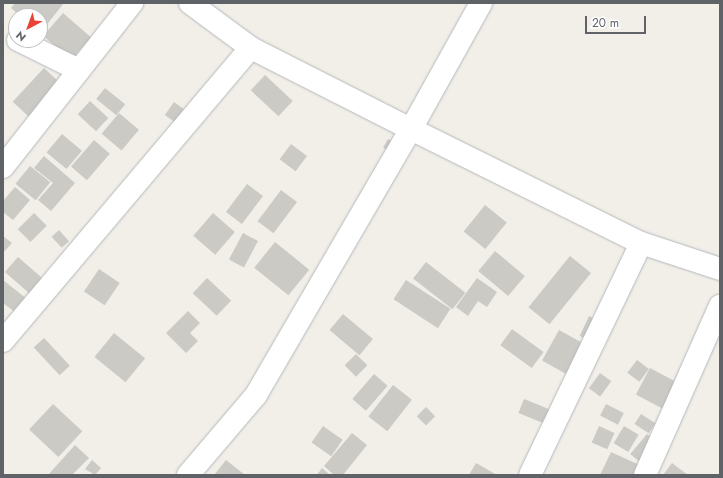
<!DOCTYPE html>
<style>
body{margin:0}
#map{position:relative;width:723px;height:478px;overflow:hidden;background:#f1efe8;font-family:Jost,sans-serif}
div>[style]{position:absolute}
.building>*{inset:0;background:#cccac5;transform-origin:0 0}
.roads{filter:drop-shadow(0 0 1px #b5b8bc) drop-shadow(0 0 1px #b5b8bc)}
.minor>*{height:22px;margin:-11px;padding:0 11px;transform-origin:11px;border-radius:11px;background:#fff}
span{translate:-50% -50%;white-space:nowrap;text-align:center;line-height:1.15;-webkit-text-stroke:3.5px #fff;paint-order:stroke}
.frame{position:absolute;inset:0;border:4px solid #5f6368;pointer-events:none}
.north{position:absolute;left:8px;top:8px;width:40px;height:40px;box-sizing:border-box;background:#fff;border:1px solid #bfc1c3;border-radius:50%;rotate:221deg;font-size:11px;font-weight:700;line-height:16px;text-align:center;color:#5f6368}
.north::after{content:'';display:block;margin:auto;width:14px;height:18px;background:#ea4335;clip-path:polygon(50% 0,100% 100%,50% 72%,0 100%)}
.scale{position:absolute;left:585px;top:16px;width:61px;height:18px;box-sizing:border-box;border:2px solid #5f6368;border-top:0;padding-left:5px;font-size:12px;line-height:14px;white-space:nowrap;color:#5f6368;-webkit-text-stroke:3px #fff;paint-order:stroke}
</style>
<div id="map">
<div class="building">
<i style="clip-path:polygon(15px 3px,64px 3px,40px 33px,40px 16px,20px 16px,11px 8px)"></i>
<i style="left:63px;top:13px;width:37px;height:30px;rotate:41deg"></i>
<i style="left:44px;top:68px;width:23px;height:46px;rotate:43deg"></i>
<i style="left:265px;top:75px;width:38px;height:21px;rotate:43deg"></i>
<i style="left:105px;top:88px;width:26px;height:14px;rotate:39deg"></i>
<i style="left:90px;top:101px;width:25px;height:18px;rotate:43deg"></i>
<i style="left:174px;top:102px;width:12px;height:16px;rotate:35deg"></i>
<i style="left:119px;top:113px;width:26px;height:27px;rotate:40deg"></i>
<i style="left:62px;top:134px;width:26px;height:24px;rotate:40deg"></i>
<i style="left:388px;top:139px;width:16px;height:10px;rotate:30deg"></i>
<i style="left:94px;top:140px;width:21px;height:35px;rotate:41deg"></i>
<i style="left:291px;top:144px;width:20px;height:19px;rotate:37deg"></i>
<i style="clip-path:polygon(44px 156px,75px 183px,51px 211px,38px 200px,53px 183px,34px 168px)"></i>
<i style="left:30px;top:166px;width:26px;height:23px;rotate:39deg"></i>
<i style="left:247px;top:184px;width:20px;height:35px;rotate:37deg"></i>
<i style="clip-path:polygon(15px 187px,30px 200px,13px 220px,3px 212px,3px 201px)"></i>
<i style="left:281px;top:190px;width:20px;height:39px;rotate:37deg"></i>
<i style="left:485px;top:205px;width:28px;height:34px;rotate:39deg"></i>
<i style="left:34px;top:213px;width:18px;height:23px;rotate:45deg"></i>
<i style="left:213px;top:213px;width:29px;height:30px;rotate:41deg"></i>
<i style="left:59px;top:230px;width:15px;height:10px;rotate:48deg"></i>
<i style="left:243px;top:233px;width:17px;height:30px;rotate:28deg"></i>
<i style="clip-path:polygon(3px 236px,12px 243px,3px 253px)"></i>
<i style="left:275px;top:242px;width:44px;height:33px;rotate:39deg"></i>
<i style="left:495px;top:251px;width:39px;height:26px;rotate:40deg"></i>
<i style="left:570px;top:256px;width:27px;height:66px;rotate:39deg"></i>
<i style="left:18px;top:257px;width:33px;height:20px;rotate:41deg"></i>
<i style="left:426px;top:262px;width:50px;height:21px;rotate:38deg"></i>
<i style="left:99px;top:269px;width:25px;height:27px;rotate:34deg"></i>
<i style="left:207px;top:278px;width:33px;height:21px;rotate:43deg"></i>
<i style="clip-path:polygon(477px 278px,497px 292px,487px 307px,478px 301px,468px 316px,456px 307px)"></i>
<i style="clip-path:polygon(3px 280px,27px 299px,16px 313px,3px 303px)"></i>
<i style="left:406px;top:280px;width:53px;height:23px;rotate:33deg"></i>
<i style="clip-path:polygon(188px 311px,200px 323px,190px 333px,198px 341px,186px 353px,166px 333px)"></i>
<i style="left:343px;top:314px;width:39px;height:21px;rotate:40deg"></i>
<i style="left:589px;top:316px;width:17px;height:22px;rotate:25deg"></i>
<i style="left:512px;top:329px;width:39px;height:20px;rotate:36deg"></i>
<i style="left:559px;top:330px;width:29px;height:35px;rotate:29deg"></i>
<i style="left:114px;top:333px;width:40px;height:31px;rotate:39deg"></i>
<i style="left:44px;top:338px;width:38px;height:14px;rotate:47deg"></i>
<i style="left:356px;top:354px;width:16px;height:16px;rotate:45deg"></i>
<i style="left:637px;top:360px;width:15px;height:16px;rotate:37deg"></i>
<i style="left:650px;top:368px;width:34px;height:30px;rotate:28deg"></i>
<i style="left:600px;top:373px;width:14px;height:19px;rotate:36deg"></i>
<i style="left:374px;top:374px;width:18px;height:33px;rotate:41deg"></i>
<i style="left:393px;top:385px;width:24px;height:40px;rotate:38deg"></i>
<i style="left:524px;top:399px;width:32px;height:15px;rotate:22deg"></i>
<i style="left:53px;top:404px;width:40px;height:35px;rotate:43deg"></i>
<i style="left:606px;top:404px;width:20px;height:13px;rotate:27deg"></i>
<i style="left:426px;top:407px;width:13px;height:13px;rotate:45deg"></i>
<i style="left:641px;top:414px;width:17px;height:12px;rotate:33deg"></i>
<i style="left:323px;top:426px;width:24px;height:20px;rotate:35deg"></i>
<i style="left:599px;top:426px;width:17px;height:18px;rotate:24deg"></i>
<i style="left:624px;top:426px;width:17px;height:20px;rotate:31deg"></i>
<i style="clip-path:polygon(352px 433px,367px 445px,343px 475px,334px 475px,324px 466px)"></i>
<i style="left:647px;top:434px;width:16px;height:26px;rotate:40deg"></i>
<i style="clip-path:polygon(75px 445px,89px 458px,72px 475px,48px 475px)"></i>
<i style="clip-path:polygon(611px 452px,644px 467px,640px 475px,600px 475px)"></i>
<i style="clip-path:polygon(92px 460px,101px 468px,95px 475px,85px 469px)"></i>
<i style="clip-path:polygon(226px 460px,245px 475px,214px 475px)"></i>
<i style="clip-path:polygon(476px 463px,497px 475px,469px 475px)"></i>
<i style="clip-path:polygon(672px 463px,688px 475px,663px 475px)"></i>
<i style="clip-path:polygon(322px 468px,330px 475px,317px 475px)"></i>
</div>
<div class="roads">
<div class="minor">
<i style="left:190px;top:3px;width:76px;rotate:36.4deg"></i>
<i style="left:251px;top:48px;width:179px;rotate:26.9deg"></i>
<i style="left:411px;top:129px;width:257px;rotate:26.4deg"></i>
<i style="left:641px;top:243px;width:83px;rotate:18.2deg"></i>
<i style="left:18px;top:40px;width:68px;rotate:26.2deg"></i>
<i style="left:3px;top:167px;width:209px;rotate:-51.8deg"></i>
<i style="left:3px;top:341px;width:384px;rotate:-49.8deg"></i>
<i style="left:188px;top:475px;width:105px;rotate:-49.6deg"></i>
<i style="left:256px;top:395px;width:308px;rotate:-59.8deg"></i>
<i style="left:411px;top:129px;width:144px;rotate:-60.9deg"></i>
<i style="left:530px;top:475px;width:257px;rotate:-64.4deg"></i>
<i style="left:645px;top:475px;width:185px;rotate:-66.1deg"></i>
</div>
</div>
<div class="frame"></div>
<div class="north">N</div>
<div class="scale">20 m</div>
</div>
